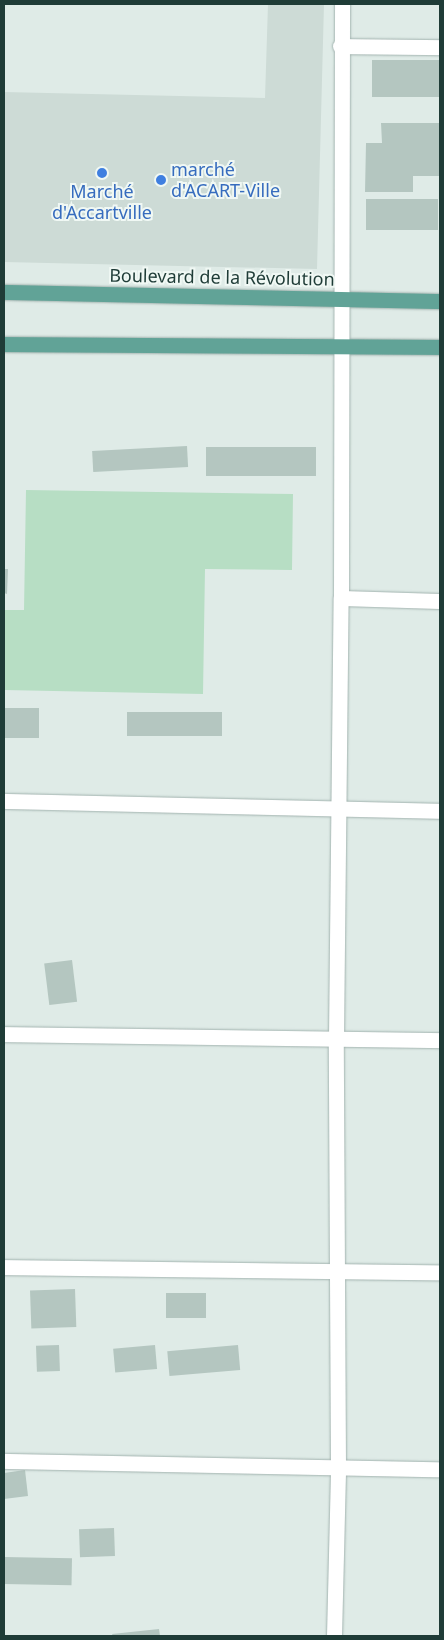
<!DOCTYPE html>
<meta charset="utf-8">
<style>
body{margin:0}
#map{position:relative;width:444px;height:1640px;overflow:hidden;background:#dfebe7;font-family:"Noto Sans",sans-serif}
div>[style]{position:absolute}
.built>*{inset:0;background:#cddbd6}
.green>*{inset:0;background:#b7dec4}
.building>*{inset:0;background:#b4c6c0;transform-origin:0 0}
.roads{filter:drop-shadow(0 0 1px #a2b3af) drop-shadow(0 0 1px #a2b3af)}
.minor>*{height:15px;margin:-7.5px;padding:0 7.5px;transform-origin:7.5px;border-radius:7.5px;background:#fff}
.major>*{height:15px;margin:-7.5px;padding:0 7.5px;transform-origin:7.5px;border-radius:7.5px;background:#61a397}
.dots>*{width:14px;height:14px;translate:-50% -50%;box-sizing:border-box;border:2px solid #f0f8f4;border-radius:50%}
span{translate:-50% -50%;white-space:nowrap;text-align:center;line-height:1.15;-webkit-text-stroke:4px #f0f8f4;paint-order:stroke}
.shop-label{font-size:18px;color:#366cbe}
.left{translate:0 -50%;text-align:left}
.street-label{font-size:18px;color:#1f3c37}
.frame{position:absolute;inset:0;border:5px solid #1f3c37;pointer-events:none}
</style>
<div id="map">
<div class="built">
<i style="clip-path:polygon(268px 4px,324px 4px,317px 269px,4px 262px,4px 92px,265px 98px)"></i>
</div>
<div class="green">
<i style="clip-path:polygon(26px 490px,293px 494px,292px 570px,205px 569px,203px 694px,4px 690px,4px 610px,24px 610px)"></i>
</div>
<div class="building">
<i style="left:372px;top:60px;width:67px;height:37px"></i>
<i style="clip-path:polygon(381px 123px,440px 123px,440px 176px,413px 176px,413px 192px,365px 192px,366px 143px,382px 143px)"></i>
<i style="left:366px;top:199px;width:72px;height:31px"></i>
<i style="left:187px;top:446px;width:21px;height:95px;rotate:87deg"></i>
<i style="left:316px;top:447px;width:29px;height:110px;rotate:90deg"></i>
<i style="clip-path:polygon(4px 569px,8px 569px,7px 594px,4px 593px)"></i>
<i style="left:4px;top:708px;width:35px;height:30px"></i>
<i style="left:222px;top:712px;width:24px;height:95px;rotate:90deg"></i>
<i style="left:72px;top:960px;width:42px;height:28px;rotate:83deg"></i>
<i style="left:75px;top:1289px;width:38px;height:45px;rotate:88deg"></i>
<i style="left:166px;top:1293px;width:40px;height:25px"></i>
<i style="left:59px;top:1345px;width:26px;height:23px;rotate:88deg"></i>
<i style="left:155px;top:1345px;width:24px;height:42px;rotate:85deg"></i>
<i style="left:238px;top:1345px;width:25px;height:71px;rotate:85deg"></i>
<i style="clip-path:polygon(25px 1470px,28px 1496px,4px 1499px,4px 1473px)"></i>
<i style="left:114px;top:1528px;width:28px;height:35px;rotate:88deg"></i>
<i style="left:4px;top:1557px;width:68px;height:27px;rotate:1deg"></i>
<i style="clip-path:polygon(159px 1629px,160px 1636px,113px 1636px,112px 1634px)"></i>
</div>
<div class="roads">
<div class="minor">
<i style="left:340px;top:46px;width:100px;rotate:0.6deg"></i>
<i style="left:341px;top:598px;width:99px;rotate:1.7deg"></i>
<i style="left:4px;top:801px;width:436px;rotate:1.3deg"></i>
<i style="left:4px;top:1034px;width:436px;rotate:0.8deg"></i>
<i style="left:4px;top:1267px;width:436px;rotate:0.7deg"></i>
<i style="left:4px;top:1461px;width:436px;rotate:1.1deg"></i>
<i style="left:334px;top:1636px;width:169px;rotate:-88.6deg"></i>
<i style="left:338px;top:1467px;width:428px;rotate:-90.3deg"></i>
<i style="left:336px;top:1039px;width:441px;rotate:-89.4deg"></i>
<i style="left:341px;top:598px;width:594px;rotate:-89.9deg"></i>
</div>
<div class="major">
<i style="left:4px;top:292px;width:436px;rotate:1.2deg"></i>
<i style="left:4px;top:344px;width:436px;rotate:0.4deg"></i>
</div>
</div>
<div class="dots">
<i style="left:102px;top:173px;background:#3f7fe0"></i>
<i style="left:161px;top:180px;background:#3f7fe0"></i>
</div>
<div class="shop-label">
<span class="left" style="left:171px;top:180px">marché<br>d'ACART-Ville</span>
<span style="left:102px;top:202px">Marché<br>d'Accartville</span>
</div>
<div class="street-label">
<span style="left:222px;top:277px;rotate:1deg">Boulevard de la Révolution</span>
</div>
<div class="frame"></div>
</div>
